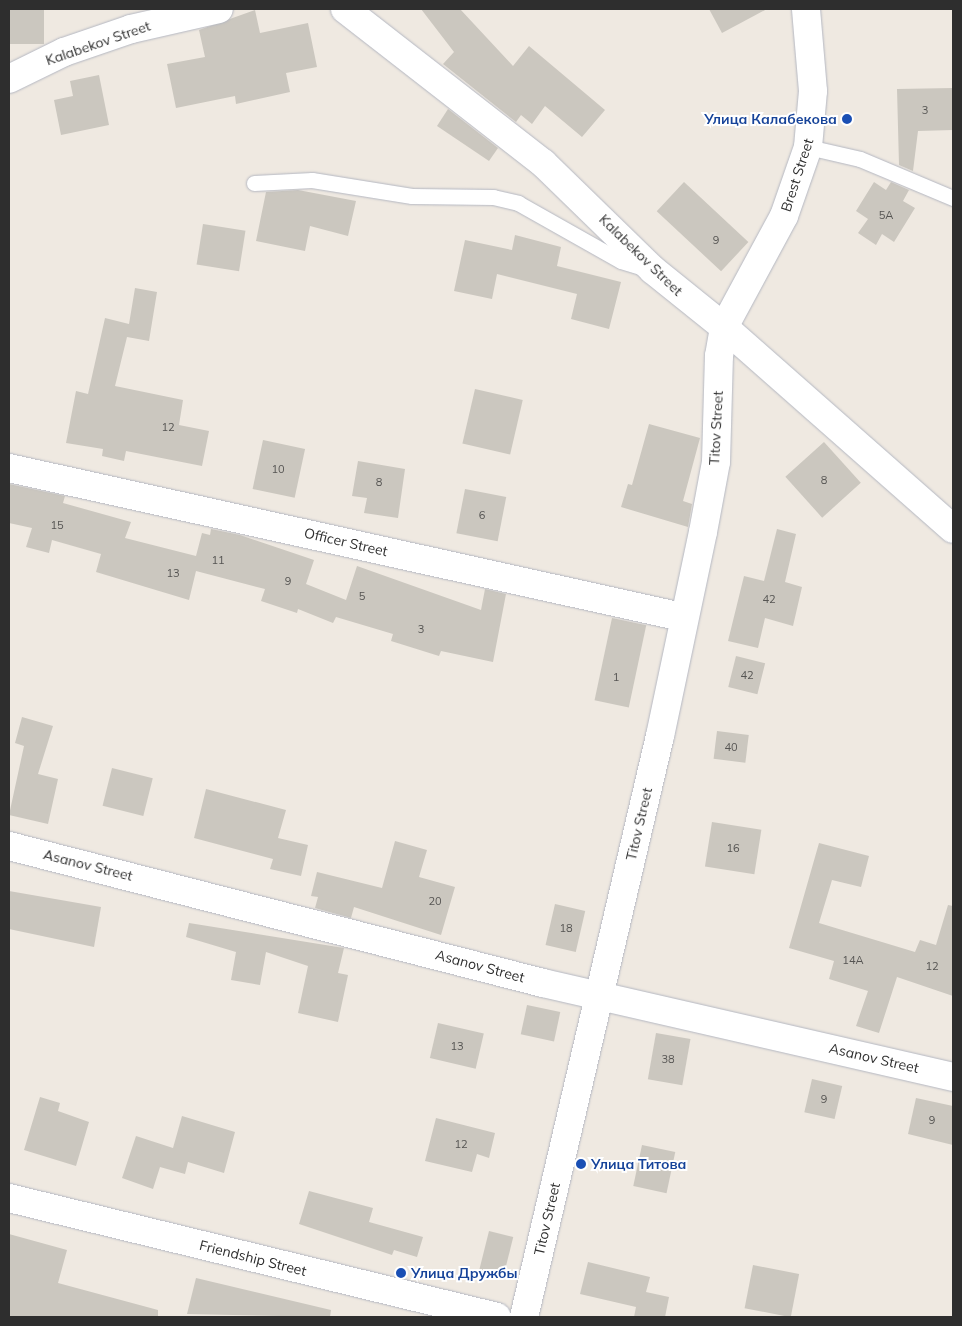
<!DOCTYPE html>
<meta charset="utf-8">
<style>
body{margin:0}
#map{position:relative;width:962px;height:1326px;overflow:hidden;background:#efe9e1;font-family:Mulish,sans-serif}
div>[style]{position:absolute}
.building>*{inset:0;background:#cbc7bf;transform-origin:0 0}
.roads{filter:drop-shadow(0 0 1px #b4b7c1) drop-shadow(0 0 1px #b4b7c1)}
.service>*{height:15px;margin:-7.5px;padding:0 7.5px;transform-origin:7.5px;border-radius:7.5px;background:#fff}
.minor>*{height:28px;margin:-14px;padding:0 14px;transform-origin:14px;border-radius:14px;background:#fff}
.dots>*{width:14px;height:14px;translate:-50% -50%;box-sizing:border-box;border:2px solid #fff;border-radius:50%}
span{translate:-50% -50%;white-space:nowrap;text-align:center;line-height:1.15;-webkit-text-stroke:4px #fff;paint-order:stroke}
.number-label{font-size:11px;color:#555452}
.number-label span{-webkit-text-stroke-width:0}
.street-label{font-size:14px;color:#2e2e2e}
.transit-label{font-size:14px;color:#164399;font-weight:700}
.right{translate:-100% -50%;text-align:right}
.left{translate:0 -50%;text-align:left}
.frame{position:absolute;inset:0;border:10px solid #2e2e2e;pointer-events:none}
</style>
<div id="map">
<div class="building">
<i style="left:9px;top:9px;width:35px;height:35px"></i>
<i style="clip-path:polygon(421px 9px,460px 9px,513px 66px,529px 46px,605px 110px,582px 137px,545px 106px,532px 124px,521px 115px,516px 122px,443px 64px,454px 52px)"></i>
<i style="clip-path:polygon(709px 9px,767px 9px,722px 33px)"></i>
<i style="clip-path:polygon(255px 10px,260px 33px,308px 23px,317px 67px,286px 73px,290px 92px,236px 104px,235px 96px,176px 108px,167px 64px,205px 57px,199px 30px)"></i>
<i style="clip-path:polygon(99px 75px,109px 125px,61px 135px,54px 100px,73px 96px,70px 81px)"></i>
<i style="clip-path:polygon(953px 88px,953px 130px,918px 131px,913px 171px,899px 165px,897px 89px)"></i>
<i style="clip-path:polygon(448px 109px,498px 148px,489px 161px,437px 126px)"></i>
<i style="left:684px;top:182px;width:88px;height:40px;rotate:43deg"></i>
<i style="clip-path:polygon(874px 182px,886px 190px,891px 182px,909px 190px,903px 201px,915px 208px,894px 242px,882px 234px,876px 245px,858px 233px,868px 219px,856px 211px)"></i>
<i style="clip-path:polygon(298px 190px,356px 201px,348px 236px,310px 226px,305px 251px,256px 241px,266px 192px)"></i>
<i style="left:203px;top:224px;width:43px;height:41px;rotate:9deg"></i>
<i style="clip-path:polygon(515px 235px,561px 247px,557px 266px,621px 282px,609px 329px,571px 319px,577px 294px,497px 274px,492px 299px,454px 291px,465px 240px,512px 250px)"></i>
<i style="clip-path:polygon(135px 288px,157px 292px,149px 341px,127px 337px,115px 386px,183px 400px,179px 425px,209px 431px,202px 466px,126px 451px,124px 461px,102px 456px,103px 449px,66px 443px,76px 391px,88px 394px,105px 318px,129px 324px)"></i>
<i style="left:475px;top:389px;width:49px;height:56px;rotate:13deg"></i>
<i style="clip-path:polygon(649px 424px,700px 438px,683px 501px,692px 504px,688px 527px,621px 507px,628px 484px,632px 485px)"></i>
<i style="left:263px;top:440px;width:43px;height:50px;rotate:12deg"></i>
<i style="left:824px;top:442px;width:55px;height:52px;rotate:48deg"></i>
<i style="clip-path:polygon(358px 461px,405px 469px,398px 518px,364px 513px,367px 498px,352px 496px)"></i>
<i style="clip-path:polygon(9px 484px,65px 496px,63px 503px,131px 522px,125px 538px,196px 556px,202px 533px,210px 535px,211px 529px,240px 535px,314px 560px,306px 584px,346px 600px,357px 566px,481px 610px,485px 589px,506px 594px,493px 662px,441px 651px,439px 656px,391px 641px,393px 634px,336px 617px,333px 623px,298px 609px,297px 613px,261px 601px,265px 589px,196px 571px,189px 600px,96px 572px,101px 554px,52px 540px,49px 553px,26px 547px,32px 528px,9px 523px)"></i>
<i style="left:465px;top:489px;width:42px;height:45px;rotate:11deg"></i>
<i style="clip-path:polygon(777px 529px,796px 534px,785px 582px,802px 587px,793px 626px,765px 618px,758px 648px,728px 641px,744px 576px,764px 581px)"></i>
<i style="left:612px;top:618px;width:35px;height:84px;rotate:12deg"></i>
<i style="left:736px;top:656px;width:30px;height:32px;rotate:14deg"></i>
<i style="clip-path:polygon(22px 717px,53px 726px,38px 774px,58px 779px,48px 824px,9px 815px,24px 746px,15px 743px)"></i>
<i style="left:717px;top:731px;width:32px;height:28px;rotate:7deg"></i>
<i style="left:112px;top:768px;width:42px;height:39px;rotate:14deg"></i>
<i style="clip-path:polygon(206px 789px,286px 810px,278px 838px,308px 845px,301px 876px,270px 869px,273px 859px,194px 838px)"></i>
<i style="left:712px;top:822px;width:50px;height:45px;rotate:9deg"></i>
<i style="clip-path:polygon(395px 841px,427px 850px,419px 877px,455px 887px,441px 935px,354px 907px,351px 918px,315px 908px,318px 897px,311px 896px,317px 872px,382px 888px)"></i>
<i style="clip-path:polygon(819px 843px,869px 856px,861px 887px,832px 880px,819px 923px,915px 952px,920px 940px,936px 945px,948px 905px,953px 906px,953px 996px,897px 977px,879px 1033px,856px 1026px,868px 991px,829px 979px,834px 961px,789px 948px)"></i>
<i style="clip-path:polygon(9px 891px,101px 907px,94px 947px,9px 929px)"></i>
<i style="left:555px;top:904px;width:31px;height:42px;rotate:13deg"></i>
<i style="clip-path:polygon(189px 923px,344px 948px,338px 973px,348px 975px,338px 1022px,298px 1013px,308px 966px,266px 952px,260px 985px,231px 980px,236px 952px,186px 937px)"></i>
<i style="left:527px;top:1005px;width:34px;height:30px;rotate:12deg"></i>
<i style="left:438px;top:1023px;width:47px;height:36px;rotate:13deg"></i>
<i style="left:656px;top:1033px;width:35px;height:47px;rotate:10deg"></i>
<i style="left:812px;top:1079px;width:31px;height:34px;rotate:13deg"></i>
<i style="clip-path:polygon(40px 1097px,60px 1103px,58px 1111px,89px 1122px,76px 1166px,24px 1150px)"></i>
<i style="clip-path:polygon(916px 1098px,953px 1106px,953px 1145px,908px 1134px)"></i>
<i style="clip-path:polygon(182px 1116px,235px 1132px,224px 1173px,188px 1162px,185px 1174px,160px 1167px,153px 1189px,122px 1178px,136px 1136px,173px 1148px)"></i>
<i style="clip-path:polygon(436px 1118px,495px 1133px,489px 1158px,477px 1154px,472px 1172px,425px 1161px)"></i>
<i style="left:642px;top:1145px;width:34px;height:42px;rotate:12deg"></i>
<i style="clip-path:polygon(309px 1191px,373px 1208px,369px 1222px,423px 1237px,417px 1257px,394px 1250px,392px 1255px,299px 1224px)"></i>
<i style="left:489px;top:1231px;width:25px;height:40px;rotate:14deg"></i>
<i style="clip-path:polygon(9px 1234px,67px 1250px,58px 1283px,158px 1310px,158px 1317px,9px 1317px)"></i>
<i style="clip-path:polygon(588px 1262px,650px 1277px,646px 1292px,669px 1297px,665px 1317px,634px 1317px,636px 1307px,580px 1294px)"></i>
<i style="left:753px;top:1265px;width:47px;height:44px;rotate:11deg"></i>
<i style="clip-path:polygon(196px 1278px,331px 1310px,330px 1317px,187px 1314px)"></i>
</div>
<div class="roads">
<div class="service">
<i style="left:808px;top:147px;width:53px;rotate:13deg"></i>
<i style="left:860px;top:159px;width:101px;rotate:22.8deg"></i>
<i style="left:254px;top:183px;width:58px;rotate:-3deg"></i>
<i style="left:312px;top:180px;width:101px;rotate:9.1deg"></i>
<i style="left:412px;top:196px;width:81px;rotate:0.7deg"></i>
<i style="left:493px;top:197px;width:26px;rotate:13deg"></i>
<i style="left:518px;top:203px;width:118px;rotate:29.4deg"></i>
<i style="left:621px;top:261px;width:24px;rotate:17deg"></i>
</div>
<div class="minor">
<i style="left:345px;top:9px;width:251px;rotate:37.9deg"></i>
<i style="left:543px;top:163px;width:153px;rotate:44.2deg"></i>
<i style="left:653px;top:270px;width:91px;rotate:38.8deg"></i>
<i style="left:724px;top:327px;width:305px;rotate:41.4deg"></i>
<i style="left:9px;top:79px;width:61px;rotate:-26.1deg"></i>
<i style="left:64px;top:52px;width:71px;rotate:-18.9deg"></i>
<i style="left:131px;top:29px;width:90px;rotate:-12.8deg"></i>
<i style="left:9px;top:468px;width:689px;rotate:12.48deg"></i>
<i style="left:9px;top:846px;width:551px;rotate:14.39deg"></i>
<i style="left:543px;top:983px;width:421px;rotate:12.9deg"></i>
<i style="left:9px;top:1198px;width:502px;rotate:13.7deg"></i>
<i style="left:524px;top:1317px;width:597px;rotate:-76.83deg"></i>
<i style="left:660px;top:736px;width:208px;rotate:-78.1deg"></i>
<i style="left:703px;top:532px;width:71px;rotate:-79.5deg"></i>
<i style="left:716px;top:462px;width:106px;rotate:-88.4deg"></i>
<i style="left:719px;top:356px;width:29px;rotate:-80deg"></i>
<i style="left:724px;top:327px;width:126px;rotate:-61.6deg"></i>
<i style="left:784px;top:216px;width:73px;rotate:-70.8deg"></i>
<i style="left:808px;top:147px;width:56px;rotate:-84.9deg"></i>
<i style="left:813px;top:91px;width:82px;rotate:-94.9deg"></i>
</div>
</div>
<div class="dots">
<i style="left:847px;top:119px;background:#1a4fb4"></i>
<i style="left:581px;top:1164px;background:#1a4fb4"></i>
<i style="left:401px;top:1273px;background:#1a4fb4"></i>
</div>
<div class="number-label">
<span style="left:925px;top:110px">3</span>
<span style="left:886px;top:215px">5А</span>
<span style="left:716px;top:240px">9</span>
<span style="left:168px;top:427px">12</span>
<span style="left:278px;top:469px">10</span>
<span style="left:824px;top:480px">8</span>
<span style="left:379px;top:482px">8</span>
<span style="left:482px;top:515px">6</span>
<span style="left:57px;top:525px">15</span>
<span style="left:218px;top:560px">11</span>
<span style="left:173px;top:573px">13</span>
<span style="left:288px;top:581px">9</span>
<span style="left:362px;top:596px">5</span>
<span style="left:769px;top:599px">42</span>
<span style="left:421px;top:629px">3</span>
<span style="left:747px;top:675px">42</span>
<span style="left:616px;top:677px">1</span>
<span style="left:731px;top:747px">40</span>
<span style="left:733px;top:848px">16</span>
<span style="left:435px;top:901px">20</span>
<span style="left:566px;top:928px">18</span>
<span style="left:853px;top:960px">14А</span>
<span style="left:932px;top:966px">12</span>
<span style="left:457px;top:1046px">13</span>
<span style="left:668px;top:1059px">38</span>
<span style="left:824px;top:1099px">9</span>
<span style="left:932px;top:1120px">9</span>
<span style="left:461px;top:1144px">12</span>
</div>
<div class="street-label">
<span style="left:98px;top:43px;rotate:-19deg">Kalabekov Street</span>
<span style="left:797px;top:175px;rotate:-72deg">Brest Street</span>
<span style="left:641px;top:255px;rotate:44deg">Kalabekov Street</span>
<span style="left:716px;top:428px;rotate:-87deg">Titov Street</span>
<span style="left:346px;top:542px;rotate:13deg">Officer Street</span>
<span style="left:639px;top:824px;rotate:-77deg">Titov Street</span>
<span style="left:88px;top:865px;rotate:14deg">Asanov Street</span>
<span style="left:480px;top:966px;rotate:15deg">Asanov Street</span>
<span style="left:874px;top:1058px;rotate:13deg">Asanov Street</span>
<span style="left:547px;top:1219px;rotate:-77deg">Titov Street</span>
<span style="left:253px;top:1258px;rotate:14deg">Friendship Street</span>
</div>
<div class="transit-label">
<span class="right" style="left:837px;top:119px">Улица Калабекова</span>
<span class="left" style="left:591px;top:1164px">Улица Титова</span>
<span class="left" style="left:411px;top:1273px">Улица Дружбы</span>
</div>
<div class="frame"></div>
</div>
